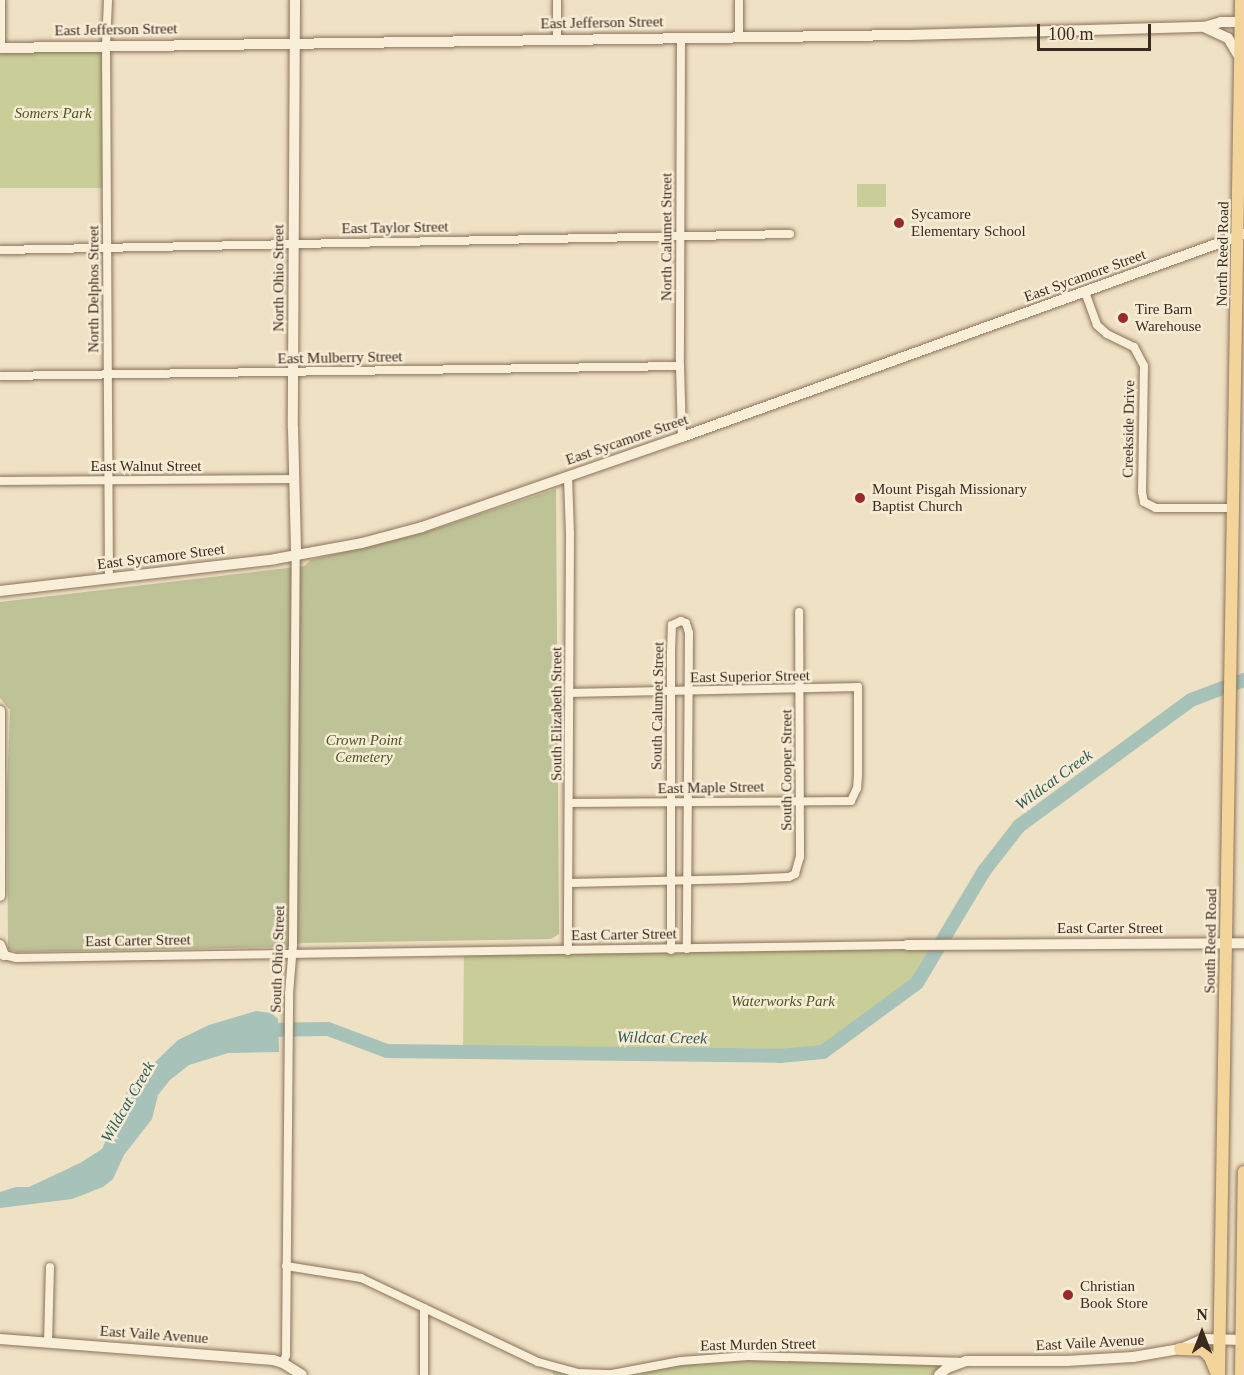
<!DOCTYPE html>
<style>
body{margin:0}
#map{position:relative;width:1244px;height:1375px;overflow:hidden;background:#efe1c4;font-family:"Times New Roman",serif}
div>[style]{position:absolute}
.green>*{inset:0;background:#c9cd98;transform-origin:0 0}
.cemetery>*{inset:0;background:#bec297}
.water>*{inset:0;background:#a6c2b9}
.river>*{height:14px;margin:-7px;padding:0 7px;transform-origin:7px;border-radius:7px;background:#a6c2b9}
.roads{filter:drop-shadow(0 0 2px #8a725a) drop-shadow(0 0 2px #8a725a)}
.street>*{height:8px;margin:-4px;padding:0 4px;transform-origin:4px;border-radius:4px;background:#f9eed8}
.secondary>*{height:10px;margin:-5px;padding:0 5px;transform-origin:5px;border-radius:5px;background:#f9eed8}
.primary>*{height:12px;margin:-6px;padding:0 6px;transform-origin:6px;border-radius:6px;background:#f3d59c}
.dots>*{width:16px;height:16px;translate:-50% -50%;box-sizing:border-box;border:3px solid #f6ebd4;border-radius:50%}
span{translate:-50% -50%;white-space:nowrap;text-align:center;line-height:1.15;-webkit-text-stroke:5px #f6ebd4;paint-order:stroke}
.street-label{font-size:15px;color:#3a2b1e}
.park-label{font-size:15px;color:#4c5725;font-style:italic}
.poi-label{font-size:15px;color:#3a2b1e}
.left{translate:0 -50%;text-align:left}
.water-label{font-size:16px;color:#2d5a56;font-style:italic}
.north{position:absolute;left:1172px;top:1303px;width:60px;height:60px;-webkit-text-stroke:4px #f6ebd4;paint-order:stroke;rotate:0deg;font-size:16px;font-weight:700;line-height:24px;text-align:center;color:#3a2b1e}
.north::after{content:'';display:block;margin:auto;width:21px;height:27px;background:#3a2b1e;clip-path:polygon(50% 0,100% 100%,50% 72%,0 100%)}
.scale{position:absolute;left:1037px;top:24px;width:114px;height:27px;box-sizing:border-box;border:3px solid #3a2b1e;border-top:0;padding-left:8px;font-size:18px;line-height:21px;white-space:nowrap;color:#3a2b1e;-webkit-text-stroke:4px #f6ebd4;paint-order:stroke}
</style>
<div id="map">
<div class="green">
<i style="left:106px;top:45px;width:143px;height:106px;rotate:90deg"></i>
<i style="left:857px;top:184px;width:29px;height:23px"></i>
<i style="clip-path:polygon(940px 945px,917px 983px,823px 1052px,780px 1056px,463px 1053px,464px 953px)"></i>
<i style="clip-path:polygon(696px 1359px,966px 1361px,939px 1375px,553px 1375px,553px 1367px,598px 1375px)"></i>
</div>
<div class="cemetery">
<i style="clip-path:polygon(556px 489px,559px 934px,551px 939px,302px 943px,285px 947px,18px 952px,8px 949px,7px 791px,10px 710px,0 698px,0 602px,304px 566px,311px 560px,423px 533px)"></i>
</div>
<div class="water">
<i style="clip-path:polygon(256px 1011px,271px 1013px,278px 1019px,279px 1052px,228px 1053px,189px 1065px,170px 1080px,158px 1095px,152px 1119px,124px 1155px,113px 1179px,103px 1187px,72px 1199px,0 1208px,0 1192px,16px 1187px,29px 1187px,80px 1163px,102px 1149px,129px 1087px,178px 1040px,209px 1025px)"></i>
</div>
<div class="river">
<i style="left:261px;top:1030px;width:67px;rotate:-0.9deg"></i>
<i style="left:328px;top:1029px;width:63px;rotate:20.4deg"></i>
<i style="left:387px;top:1051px;width:393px;rotate:0.7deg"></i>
<i style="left:780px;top:1056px;width:43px;rotate:-5.3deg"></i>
<i style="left:823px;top:1052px;width:117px;rotate:-36.3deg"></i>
<i style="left:917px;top:983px;width:131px;rotate:-59.1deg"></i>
<i style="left:984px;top:871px;width:57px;rotate:-52.1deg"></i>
<i style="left:1019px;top:826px;width:213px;rotate:-36.2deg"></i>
<i style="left:1191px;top:700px;width:57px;rotate:-20.7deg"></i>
</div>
<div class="roads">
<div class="street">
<i style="left:108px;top:0;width:45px;rotate:92.5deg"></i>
<i style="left:106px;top:45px;width:534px;rotate:89.68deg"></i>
<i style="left:557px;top:0;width:39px;rotate:90deg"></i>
<i style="left:739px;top:0;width:36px;rotate:90deg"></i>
<i style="left:681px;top:37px;width:329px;rotate:90.2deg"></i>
<i style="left:680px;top:366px;width:71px;rotate:88.4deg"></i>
<i style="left:1px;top:48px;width:48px;rotate:-90deg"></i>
<i style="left:0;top:250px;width:790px;rotate:-1.16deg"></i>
<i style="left:1085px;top:292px;width:35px;rotate:70deg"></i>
<i style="left:1097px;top:325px;width:13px;rotate:42deg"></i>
<i style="left:1107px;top:334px;width:30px;rotate:26deg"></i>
<i style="left:1134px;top:347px;width:21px;rotate:62deg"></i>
<i style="left:1144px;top:366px;width:126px;rotate:90.9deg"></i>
<i style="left:1142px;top:492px;width:10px;rotate:79deg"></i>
<i style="left:1144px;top:502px;width:13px;rotate:27deg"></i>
<i style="left:1156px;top:508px;width:77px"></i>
<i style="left:0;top:376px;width:680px;rotate:-0.84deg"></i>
<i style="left:568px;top:477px;width:56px;rotate:88deg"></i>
<i style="left:570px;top:533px;width:418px;rotate:90.3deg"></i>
<i style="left:0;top:481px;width:293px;rotate:-0.4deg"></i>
<i style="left:570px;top:693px;width:288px;rotate:-1.2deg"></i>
<i style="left:858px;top:687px;width:88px;rotate:90deg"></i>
<i style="left:858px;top:775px;width:13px;rotate:94deg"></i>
<i style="left:857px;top:788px;width:14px;rotate:115deg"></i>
<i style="left:851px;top:801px;width:281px;rotate:179.6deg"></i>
<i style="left:570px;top:883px;width:172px;rotate:-1.3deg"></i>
<i style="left:742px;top:879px;width:47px;rotate:-2.4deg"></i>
<i style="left:789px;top:877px;width:7px;rotate:-27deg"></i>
<i style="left:795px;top:874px;width:18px;rotate:-74deg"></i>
<i style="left:800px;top:857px;width:245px;rotate:-90.2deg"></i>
<i style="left:671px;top:950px;width:298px;rotate:-90deg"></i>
<i style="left:671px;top:652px;width:27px;rotate:-88deg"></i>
<i style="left:672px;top:625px;width:10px;rotate:-24deg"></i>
<i style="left:681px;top:621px;width:5px;rotate:22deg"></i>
<i style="left:686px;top:623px;width:10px;rotate:73deg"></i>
<i style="left:689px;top:633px;width:316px;rotate:90.4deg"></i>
<i style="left:4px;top:955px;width:12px;rotate:14deg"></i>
<i style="left:16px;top:958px;width:891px;rotate:-0.84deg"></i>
<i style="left:286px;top:1266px;width:76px;rotate:9.1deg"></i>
<i style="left:361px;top:1278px;width:196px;rotate:25.4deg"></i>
<i style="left:538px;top:1362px;width:41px;rotate:15.4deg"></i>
<i style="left:578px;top:1373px;width:34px;rotate:2deg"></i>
<i style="left:612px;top:1374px;width:70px;rotate:-10.7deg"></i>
<i style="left:681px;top:1361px;width:67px;rotate:-4.3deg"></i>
<i style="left:748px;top:1356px;width:210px;rotate:1.6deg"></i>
<i style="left:48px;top:1343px;width:76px;rotate:-88.5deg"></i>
<i style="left:283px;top:1363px;width:9px;rotate:-69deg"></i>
<i style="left:286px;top:1355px;width:361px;rotate:-89.5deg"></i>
<i style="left:289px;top:994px;width:49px;rotate:-85.3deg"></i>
<i style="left:293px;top:945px;width:390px;rotate:-89.6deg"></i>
<i style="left:424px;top:1375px;width:67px;rotate:-90deg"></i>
</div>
<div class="secondary">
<i style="left:295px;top:0;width:428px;rotate:90.3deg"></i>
<i style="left:293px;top:428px;width:127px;rotate:88.6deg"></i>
<i style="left:1204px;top:27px;width:26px;rotate:25deg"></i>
<i style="left:1228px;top:38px;width:23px;rotate:59deg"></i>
<i style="left:0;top:48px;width:909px;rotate:-0.82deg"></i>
<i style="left:909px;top:35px;width:295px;rotate:-1.6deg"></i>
<i style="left:1204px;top:27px;width:18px;rotate:-16deg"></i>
<i style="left:1221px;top:22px;width:23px"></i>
<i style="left:0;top:591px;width:277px;rotate:-6.6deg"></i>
<i style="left:275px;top:559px;width:88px;rotate:-10.4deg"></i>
<i style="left:362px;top:543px;width:62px;rotate:-14.9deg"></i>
<i style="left:422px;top:527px;width:275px;rotate:-19.1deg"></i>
<i style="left:682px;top:437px;width:598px;rotate:-19.86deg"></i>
<i style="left:0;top:711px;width:185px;rotate:90deg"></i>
<i style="left:0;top:945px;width:11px;rotate:68deg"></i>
<i style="left:907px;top:945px;width:337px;rotate:-0.3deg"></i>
<i style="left:0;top:1339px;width:274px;rotate:4.4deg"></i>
<i style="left:273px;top:1360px;width:10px;rotate:17deg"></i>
<i style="left:283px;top:1363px;width:22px;rotate:32deg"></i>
<i style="left:939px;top:1375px;width:11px;rotate:-41deg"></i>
<i style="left:947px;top:1368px;width:20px;rotate:-20deg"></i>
<i style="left:966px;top:1361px;width:100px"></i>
<i style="left:1066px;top:1361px;width:67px;rotate:-3.4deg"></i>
<i style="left:1133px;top:1357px;width:48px;rotate:-9.7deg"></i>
<i style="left:1180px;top:1349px;width:25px;rotate:-23deg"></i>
<i style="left:1203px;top:1339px;width:41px;rotate:1.4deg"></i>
</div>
<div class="primary">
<i style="left:1180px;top:1349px;width:23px;rotate:2deg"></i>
<i style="left:1203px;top:1350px;width:10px;rotate:45deg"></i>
<i style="left:1210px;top:1357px;width:16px;rotate:68deg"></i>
<i style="left:1219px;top:1375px;width:1375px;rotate:-89.08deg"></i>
<i style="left:1241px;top:1375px;width:203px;rotate:-89.2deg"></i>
</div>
</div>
<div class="dots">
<i style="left:899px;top:223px;background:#9a292d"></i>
<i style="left:1123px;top:318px;background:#9a292d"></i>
<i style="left:860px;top:498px;background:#9a292d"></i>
<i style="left:1068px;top:1295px;background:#9a292d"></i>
</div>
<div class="street-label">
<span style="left:602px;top:23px;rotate:-1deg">East Jefferson Street</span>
<span style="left:116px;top:30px;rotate:-1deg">East Jefferson Street</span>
<span style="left:395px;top:228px;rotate:-1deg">East Taylor Street</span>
<span style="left:667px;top:237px;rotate:-90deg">North Calumet Street</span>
<span style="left:1223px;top:254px;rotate:-89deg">North Reed Road</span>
<span style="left:1085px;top:276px;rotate:-20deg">East Sycamore Street</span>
<span style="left:279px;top:278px;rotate:-90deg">North Ohio Street</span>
<span style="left:94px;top:289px;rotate:-90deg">North Delphos Street</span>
<span style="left:340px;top:358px;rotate:-1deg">East Mulberry Street</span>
<span style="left:1129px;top:429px;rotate:-89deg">Creekside Drive</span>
<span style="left:627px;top:440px;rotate:-19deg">East Sycamore Street</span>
<span style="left:146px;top:467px">East Walnut Street</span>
<span style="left:161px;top:557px;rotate:-7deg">East Sycamore Street</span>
<span style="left:750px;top:677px;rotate:-1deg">East Superior Street</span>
<span style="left:658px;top:706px;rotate:-89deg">South Calumet Street</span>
<span style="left:557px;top:714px;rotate:-90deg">South Elizabeth Street</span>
<span style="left:787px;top:770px;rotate:-90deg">South Cooper Street</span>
<span style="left:711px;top:788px;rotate:-1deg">East Maple Street</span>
<span style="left:1110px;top:929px">East Carter Street</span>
<span style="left:624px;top:935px;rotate:-1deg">East Carter Street</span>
<span style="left:138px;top:941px;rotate:-1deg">East Carter Street</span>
<span style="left:1211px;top:941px;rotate:-89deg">South Reed Road</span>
<span style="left:278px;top:959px;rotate:-88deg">South Ohio Street</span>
<span style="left:154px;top:1335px;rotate:4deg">East Vaile Avenue</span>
<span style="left:1090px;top:1343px;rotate:-3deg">East Vaile Avenue</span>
<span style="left:758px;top:1345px;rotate:-1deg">East Murden Street</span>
</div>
<div class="park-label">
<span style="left:53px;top:114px">Somers Park</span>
<span style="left:364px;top:749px">Crown Point<br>Cemetery</span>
<span style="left:783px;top:1002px">Waterworks Park</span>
</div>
<div class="poi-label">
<span class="left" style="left:911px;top:223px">Sycamore<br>Elementary School</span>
<span class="left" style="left:1135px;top:318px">Tire Barn<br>Warehouse</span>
<span class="left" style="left:872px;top:498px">Mount Pisgah Missionary<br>Baptist Church</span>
<span class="left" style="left:1080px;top:1295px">Christian<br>Book Store</span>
</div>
<div class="water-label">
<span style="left:1054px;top:780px;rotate:-36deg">Wildcat Creek</span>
<span style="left:662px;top:1038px;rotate:1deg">Wildcat Creek</span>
<span style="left:128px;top:1102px;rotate:-60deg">Wildcat Creek</span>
</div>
<div class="north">N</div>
<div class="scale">100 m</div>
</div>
